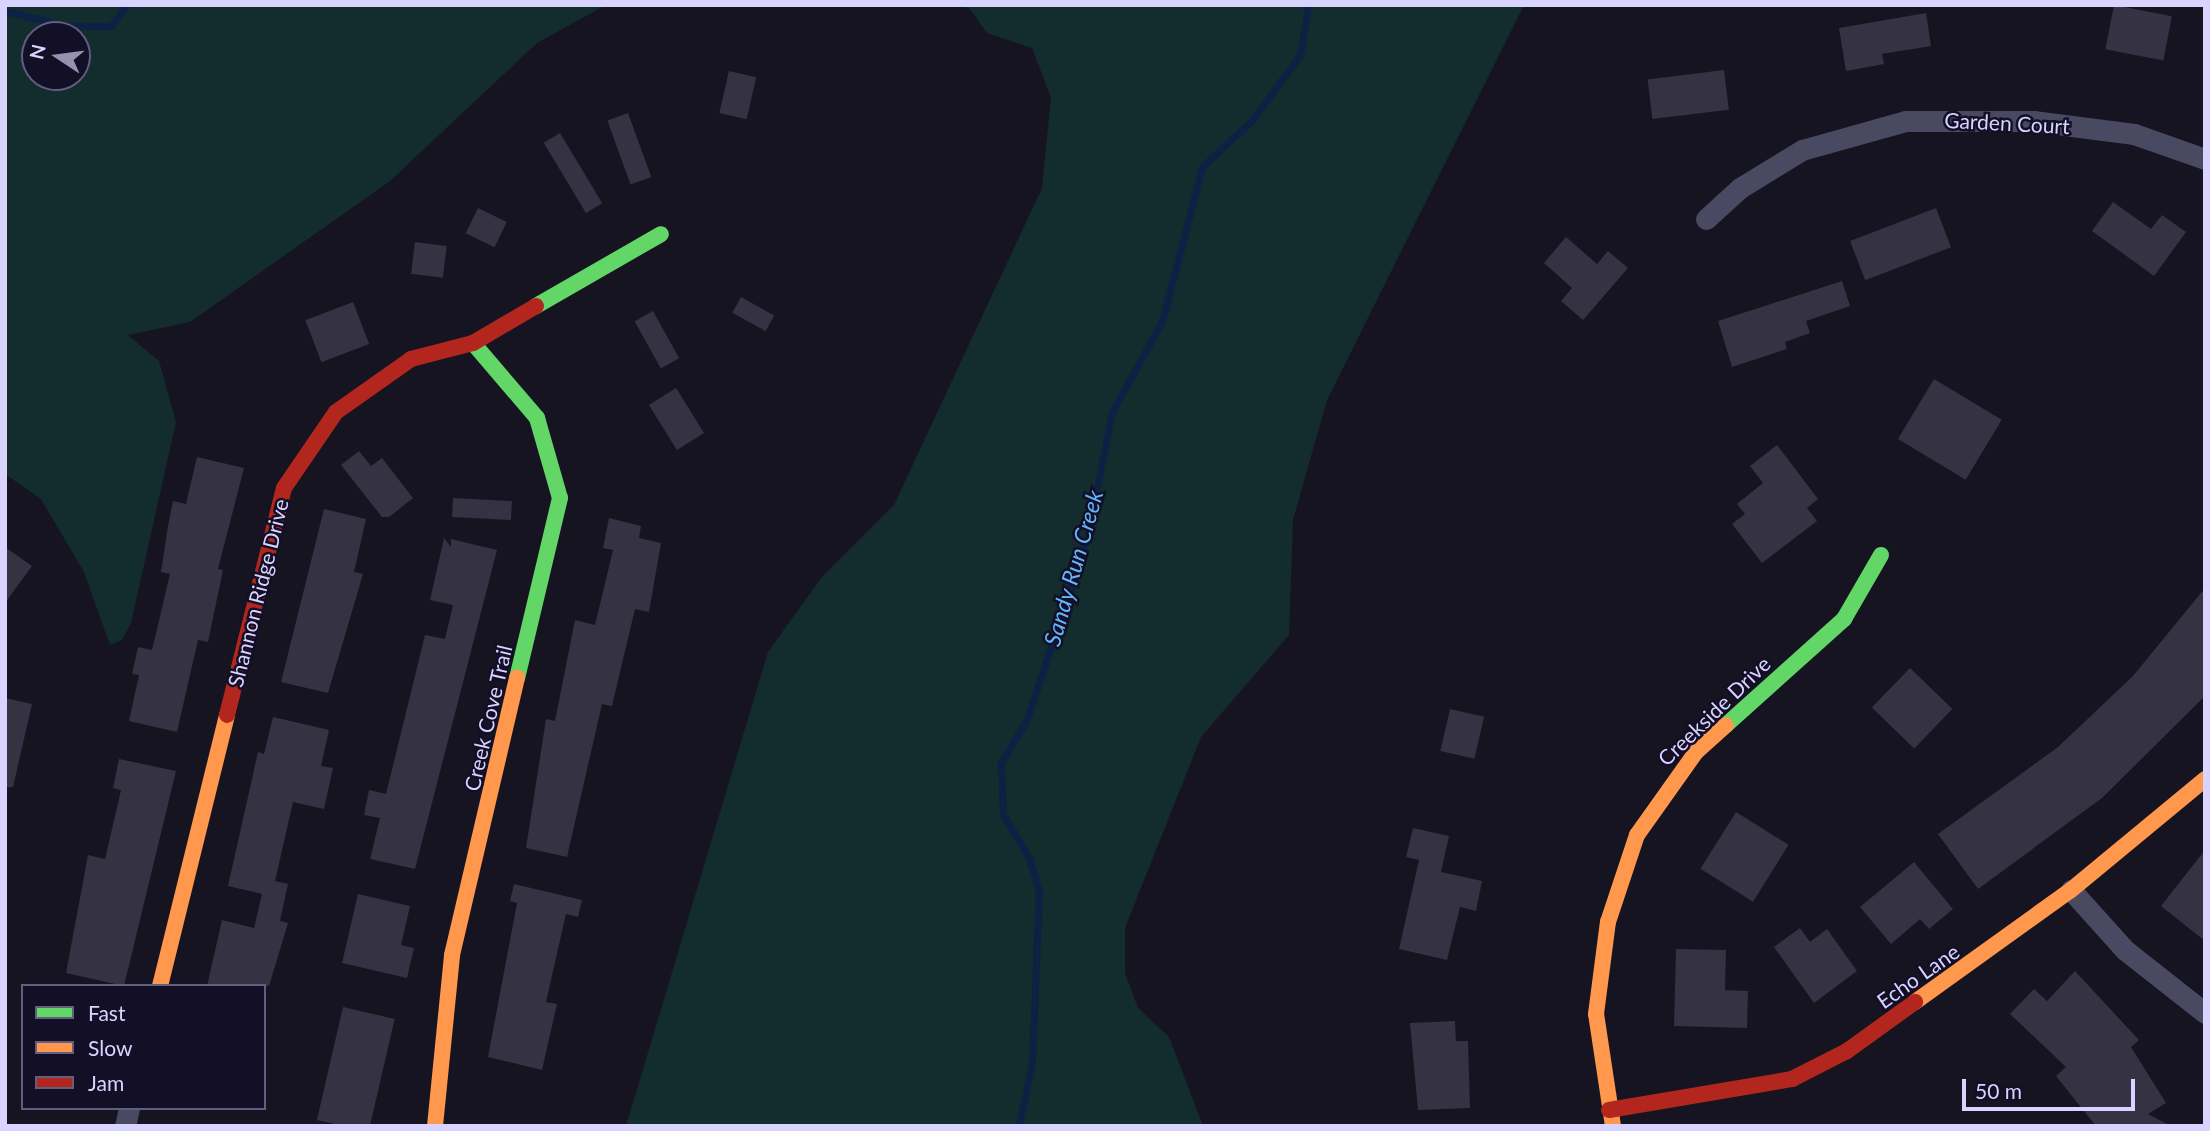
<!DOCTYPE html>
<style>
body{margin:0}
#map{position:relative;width:2210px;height:1131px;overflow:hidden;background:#161421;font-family:Lato,sans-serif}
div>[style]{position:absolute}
.green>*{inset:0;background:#132c2d}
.stream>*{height:7px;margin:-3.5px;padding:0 3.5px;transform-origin:3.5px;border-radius:3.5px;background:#0d2144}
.building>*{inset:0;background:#343243;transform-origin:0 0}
.street>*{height:21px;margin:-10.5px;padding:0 10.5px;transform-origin:10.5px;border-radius:10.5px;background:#4a4962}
.fast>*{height:16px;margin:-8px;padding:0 8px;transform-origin:8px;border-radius:8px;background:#63d668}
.slow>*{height:16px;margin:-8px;padding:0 8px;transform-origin:8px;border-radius:8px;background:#ff974d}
.jam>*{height:16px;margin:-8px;padding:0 8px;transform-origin:8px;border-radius:8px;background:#b3261e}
span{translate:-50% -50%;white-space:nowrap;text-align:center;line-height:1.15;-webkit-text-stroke:5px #130f26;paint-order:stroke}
.street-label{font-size:21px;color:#d9d4ff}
.water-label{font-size:23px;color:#62b6ff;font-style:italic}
.frame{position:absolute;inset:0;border:7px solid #d9d4ff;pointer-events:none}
.legend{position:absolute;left:21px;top:984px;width:245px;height:126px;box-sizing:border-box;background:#130f26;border:2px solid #625e7d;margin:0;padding:9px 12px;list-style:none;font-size:21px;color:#d9d4ff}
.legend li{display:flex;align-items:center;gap:14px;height:35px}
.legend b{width:35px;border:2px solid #625e7d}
.north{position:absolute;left:21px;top:21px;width:70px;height:70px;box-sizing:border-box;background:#130f26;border:2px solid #625e7d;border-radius:50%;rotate:283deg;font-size:19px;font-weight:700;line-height:28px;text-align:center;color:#d9d4ff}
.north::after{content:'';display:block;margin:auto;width:24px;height:32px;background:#9591b1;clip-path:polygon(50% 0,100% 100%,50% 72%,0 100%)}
.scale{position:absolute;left:1962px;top:1079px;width:173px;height:32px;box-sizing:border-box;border:4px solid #d9d4ff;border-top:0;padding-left:9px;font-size:21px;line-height:24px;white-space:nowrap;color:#d9d4ff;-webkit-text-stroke:5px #130f26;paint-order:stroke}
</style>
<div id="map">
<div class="green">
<i style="clip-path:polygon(evenodd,5px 5px,606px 5px,537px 43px,390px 181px,190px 322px,128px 335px,159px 361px,176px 422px,131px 623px,122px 640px,110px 645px,84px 572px,41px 499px,5px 474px,5px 5px,35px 35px,77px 35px,77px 77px,35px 77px,35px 35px)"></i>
<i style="clip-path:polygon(960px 5px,1524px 5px,1327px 400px,1293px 520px,1289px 635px,1201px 737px,1125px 928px,1125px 973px,1138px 1008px,1169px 1037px,1203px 1126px,626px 1126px,768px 652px,821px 578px,894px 505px,1042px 188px,1051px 98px,1032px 48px,987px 33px,970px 9px)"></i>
</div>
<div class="stream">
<i style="left:5px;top:11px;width:65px;rotate:13.4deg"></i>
<i style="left:68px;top:26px;width:43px"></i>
<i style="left:111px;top:26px;width:26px;rotate:-53deg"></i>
<i style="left:1019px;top:1126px;width:64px;rotate:-78.3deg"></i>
<i style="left:1032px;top:1063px;width:172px;rotate:-87.7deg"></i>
<i style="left:1039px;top:891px;width:34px;rotate:-107deg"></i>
<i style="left:1029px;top:858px;width:51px;rotate:-120.6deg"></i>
<i style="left:1003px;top:814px;width:51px;rotate:-92.2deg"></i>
<i style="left:1001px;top:763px;width:51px;rotate:-59.4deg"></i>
<i style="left:1027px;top:719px;width:190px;rotate:-71.6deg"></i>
<i style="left:1087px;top:539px;width:129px;rotate:-78.9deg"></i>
<i style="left:1112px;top:412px;width:104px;rotate:-61.2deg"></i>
<i style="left:1162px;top:321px;width:159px;rotate:-75.4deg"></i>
<i style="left:1202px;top:167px;width:69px;rotate:-43.2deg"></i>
<i style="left:1252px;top:120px;width:81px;rotate:-53.6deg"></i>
<i style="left:1300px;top:55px;width:51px;rotate:-80.9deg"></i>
</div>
<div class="building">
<i style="left:2114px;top:5px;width:59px;height:45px;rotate:11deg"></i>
<i style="clip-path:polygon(1926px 13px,1931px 46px,1882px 54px,1884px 64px,1846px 71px,1839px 28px)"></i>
<i style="left:1724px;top:70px;width:40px;height:77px;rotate:83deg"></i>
<i style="left:729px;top:71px;width:28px;height:43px;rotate:13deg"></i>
<i style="left:628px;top:113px;width:68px;height:22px;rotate:70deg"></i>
<i style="left:560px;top:133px;width:82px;height:19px;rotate:59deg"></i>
<i style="clip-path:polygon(2113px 202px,2151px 229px,2162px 215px,2186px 232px,2154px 276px,2092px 231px)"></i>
<i style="left:478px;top:208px;width:32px;height:28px;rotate:26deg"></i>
<i style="left:1936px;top:208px;width:42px;height:92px;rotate:69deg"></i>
<i style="clip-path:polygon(1566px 237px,1597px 264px,1608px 251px,1628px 268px,1583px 320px,1561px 301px,1572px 288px,1544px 263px)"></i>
<i style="left:415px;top:242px;width:32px;height:32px;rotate:7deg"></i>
<i style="clip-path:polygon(1842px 281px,1850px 306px,1806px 321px,1810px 333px,1785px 342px,1787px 349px,1732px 367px,1718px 321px)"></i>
<i style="left:741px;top:297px;width:38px;height:18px;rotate:29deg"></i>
<i style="left:353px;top:302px;width:45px;height:51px;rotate:69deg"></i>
<i style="left:653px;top:311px;width:54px;height:21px;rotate:61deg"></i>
<i style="left:1934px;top:379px;width:79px;height:70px;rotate:31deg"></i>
<i style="left:676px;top:388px;width:53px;height:32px;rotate:58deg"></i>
<i style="clip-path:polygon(1777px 445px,1818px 499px,1807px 508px,1817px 521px,1762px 563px,1732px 524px,1745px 514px,1737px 504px,1763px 483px,1750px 466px)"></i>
<i style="clip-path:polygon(359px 451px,371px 466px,382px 458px,413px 498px,389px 517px,382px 517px,341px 465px)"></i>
<i style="clip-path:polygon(197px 457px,244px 468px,218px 569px,223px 570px,208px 642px,198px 640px,177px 732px,129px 721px,139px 675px,132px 674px,138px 647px,152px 650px,170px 574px,161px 572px,168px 526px,173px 501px,186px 504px)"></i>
<i style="left:453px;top:498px;width:59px;height:19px;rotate:3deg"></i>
<i style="clip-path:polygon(324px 509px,366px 519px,354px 572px,363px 574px,328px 693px,281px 682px)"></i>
<i style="clip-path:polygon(609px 518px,641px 526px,639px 538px,661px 543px,649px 612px,635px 609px,612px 706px,602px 704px,567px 857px,526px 848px,546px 719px,555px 721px,575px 620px,595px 625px,613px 550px,603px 548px)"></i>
<i style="clip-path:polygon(444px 538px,451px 547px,451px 539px,497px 550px,415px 869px,370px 859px,380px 818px,364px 815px,369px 790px,386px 794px,425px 635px,445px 639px,453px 605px,430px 600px)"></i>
<i style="clip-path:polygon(5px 547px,32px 566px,5px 603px)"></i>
<i style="clip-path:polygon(2205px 588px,2205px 696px,2102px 798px,1978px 889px,1938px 834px,2058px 747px,2133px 676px)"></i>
<i style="left:1910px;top:668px;width:59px;height:55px;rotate:44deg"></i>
<i style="clip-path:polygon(5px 698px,32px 704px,13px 787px,5px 787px)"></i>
<i style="left:1450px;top:709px;width:35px;height:43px;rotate:13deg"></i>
<i style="clip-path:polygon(273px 717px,329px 730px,321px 766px,333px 768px,324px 809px,293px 802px,275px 881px,288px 884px,280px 921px,288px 923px,269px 986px,207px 986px,222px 920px,254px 928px,262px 894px,228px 886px,258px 752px,264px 754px)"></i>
<i style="clip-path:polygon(119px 759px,176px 771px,124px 986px,66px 973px,88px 855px,105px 859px,121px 790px,113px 788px)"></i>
<i style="left:1736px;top:812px;width:62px;height:67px;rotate:32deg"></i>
<i style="clip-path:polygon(1413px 828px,1449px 836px,1441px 872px,1482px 881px,1476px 911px,1460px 907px,1447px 960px,1399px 949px,1419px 860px,1406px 857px)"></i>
<i style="clip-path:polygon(2205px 850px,2205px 941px,2161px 906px)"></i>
<i style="clip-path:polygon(1914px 862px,1953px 909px,1929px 929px,1920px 919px,1891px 944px,1860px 907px)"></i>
<i style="clip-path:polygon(514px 884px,582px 900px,578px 917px,566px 914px,546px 1002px,557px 1004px,542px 1070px,488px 1057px,517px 903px,510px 901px)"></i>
<i style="clip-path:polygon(358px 894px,410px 906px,401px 945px,414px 948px,407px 978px,342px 963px)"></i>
<i style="clip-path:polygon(1800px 928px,1810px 942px,1827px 929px,1857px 971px,1814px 1003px,1774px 947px)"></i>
<i style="clip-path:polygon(1676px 949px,1726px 950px,1725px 990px,1748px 991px,1747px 1028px,1674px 1026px)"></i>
<i style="clip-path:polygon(2075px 971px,2139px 1040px,2131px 1047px,2166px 1103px,2148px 1114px,2171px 1126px,2096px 1126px,2056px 1076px,2066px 1067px,2010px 1014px,2034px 989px,2047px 1001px)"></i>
<i style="left:343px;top:1007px;width:53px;height:116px;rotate:13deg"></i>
<i style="clip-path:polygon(1455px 1021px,1456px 1041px,1468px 1041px,1470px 1108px,1418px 1110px,1410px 1023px)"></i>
</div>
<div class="street">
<i style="left:1706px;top:219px;width:46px;rotate:-42.4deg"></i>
<i style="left:1740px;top:188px;width:73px;rotate:-31.5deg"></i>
<i style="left:1802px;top:150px;width:108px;rotate:-15.6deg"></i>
<i style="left:1906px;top:121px;width:127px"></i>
<i style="left:2033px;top:121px;width:102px;rotate:7.3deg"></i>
<i style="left:2134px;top:134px;width:75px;rotate:19.4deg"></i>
<i style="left:2071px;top:890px;width:81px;rotate:48deg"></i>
<i style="left:2125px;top:950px;width:102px;rotate:38.2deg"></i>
<i style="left:125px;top:1126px;width:18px;rotate:-77deg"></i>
</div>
<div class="fast">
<i style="left:536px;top:306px;width:144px;rotate:-29.9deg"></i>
<i style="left:473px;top:343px;width:99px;rotate:49.5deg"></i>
<i style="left:537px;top:418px;width:83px;rotate:74deg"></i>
<i style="left:560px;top:498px;width:185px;rotate:103.4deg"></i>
<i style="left:1726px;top:725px;width:159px;rotate:-41.9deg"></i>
<i style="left:1844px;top:619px;width:74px;rotate:-60deg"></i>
</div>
<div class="slow">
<i style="left:160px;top:986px;width:279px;rotate:-76.1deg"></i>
<i style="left:1915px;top:1002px;width:192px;rotate:-35.7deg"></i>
<i style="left:2071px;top:890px;width:174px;rotate:-39.6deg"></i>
<i style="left:435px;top:1126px;width:172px;rotate:-84.3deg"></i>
<i style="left:452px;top:955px;width:285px;rotate:-76.8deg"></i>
<i style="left:1613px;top:1126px;width:113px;rotate:-98.6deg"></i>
<i style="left:1596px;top:1014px;width:93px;rotate:-82.6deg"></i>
<i style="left:1608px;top:922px;width:92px;rotate:-71.6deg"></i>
<i style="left:1637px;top:835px;width:102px;rotate:-54.6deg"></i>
<i style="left:1696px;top:752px;width:40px;rotate:-42deg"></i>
</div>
<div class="jam">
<i style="left:227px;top:715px;width:234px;rotate:-75.9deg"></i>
<i style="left:284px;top:488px;width:92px;rotate:-55.6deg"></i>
<i style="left:336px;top:412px;width:92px;rotate:-35.2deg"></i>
<i style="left:411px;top:359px;width:64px;rotate:-14.5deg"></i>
<i style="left:473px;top:343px;width:73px;rotate:-30.4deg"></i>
<i style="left:1609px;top:1110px;width:186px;rotate:-9.6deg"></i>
<i style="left:1792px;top:1079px;width:62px;rotate:-27deg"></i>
<i style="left:1847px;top:1051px;width:84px;rotate:-35.8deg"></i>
</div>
<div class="street-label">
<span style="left:2007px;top:123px;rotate:3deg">Garden Court</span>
<span style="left:258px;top:593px;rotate:-76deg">Shannon Ridge Drive</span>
<span style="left:1714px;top:711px;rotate:-44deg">Creekside Drive</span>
<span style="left:488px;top:718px;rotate:-77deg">Creek Cove Trail</span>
<span style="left:1918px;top:976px;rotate:-35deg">Echo Lane</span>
</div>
<div class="water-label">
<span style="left:1073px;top:568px;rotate:-74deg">Sandy Run Creek</span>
</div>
<div class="frame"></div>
<ul class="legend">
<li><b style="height:9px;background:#63d668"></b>Fast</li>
<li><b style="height:9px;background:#ff974d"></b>Slow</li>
<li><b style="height:9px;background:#b3261e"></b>Jam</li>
</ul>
<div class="north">N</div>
<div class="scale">50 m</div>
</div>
